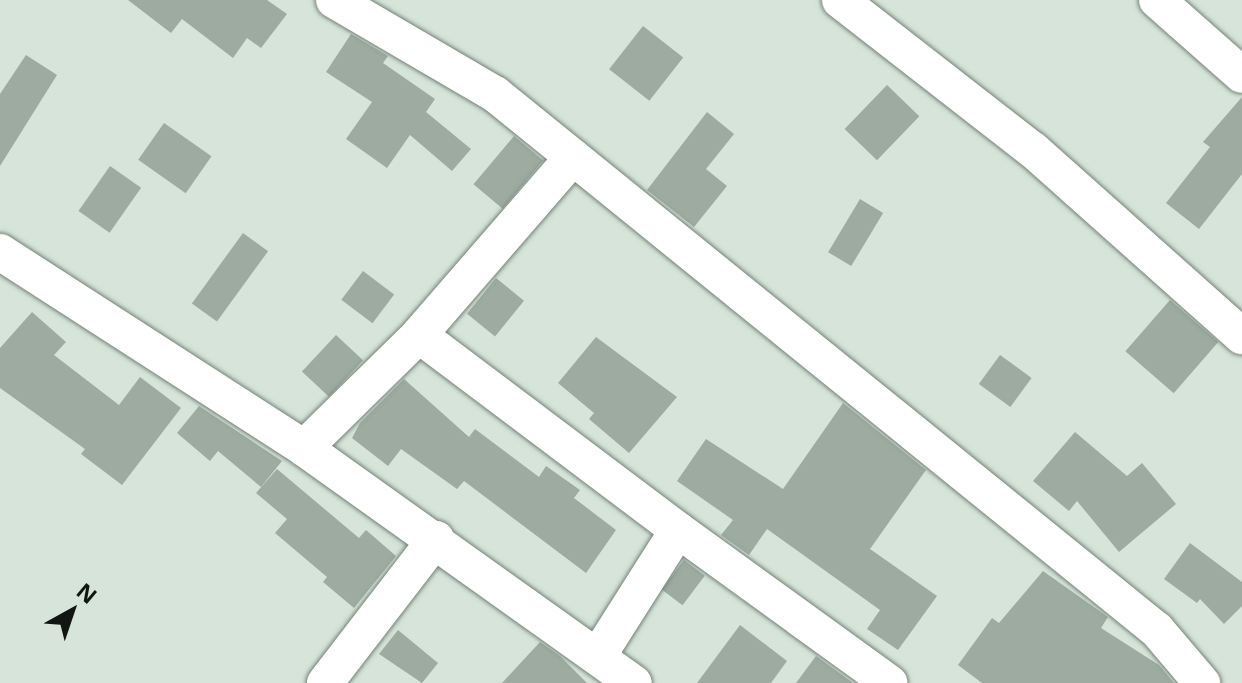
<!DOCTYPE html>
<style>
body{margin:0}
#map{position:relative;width:1242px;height:683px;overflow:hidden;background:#d6e4d9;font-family:"Noto Sans",sans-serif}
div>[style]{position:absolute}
.building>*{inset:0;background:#9daba1;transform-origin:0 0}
.roads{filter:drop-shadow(0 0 2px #748177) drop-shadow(0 0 2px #748177)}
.street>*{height:36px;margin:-18px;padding:0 18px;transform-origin:18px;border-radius:18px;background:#fff}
span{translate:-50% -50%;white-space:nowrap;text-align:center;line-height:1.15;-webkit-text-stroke:7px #d6e4d9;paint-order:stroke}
.north{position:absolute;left:32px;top:571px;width:80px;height:80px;-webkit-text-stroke:6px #d6e4d9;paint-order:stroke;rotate:40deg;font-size:22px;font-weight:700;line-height:32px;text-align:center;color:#111612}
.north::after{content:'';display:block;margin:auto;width:28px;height:36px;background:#111612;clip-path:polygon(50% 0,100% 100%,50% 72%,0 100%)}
</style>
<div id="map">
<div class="building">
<i style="clip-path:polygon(128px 0,267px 0,287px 14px,261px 48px,247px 38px,233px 58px,182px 19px,171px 33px)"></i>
<i style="left:643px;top:26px;width:51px;height:55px;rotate:38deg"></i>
<i style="clip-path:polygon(351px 34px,388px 56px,383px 63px,435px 99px,426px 112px,471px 149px,452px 171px,410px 135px,387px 168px,346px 139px,372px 102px,326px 72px)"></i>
<i style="clip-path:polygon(26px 55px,57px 75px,0 166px,0 94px)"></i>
<i style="left:887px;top:85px;width:45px;height:61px;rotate:44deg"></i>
<i style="clip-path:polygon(1242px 97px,1242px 174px,1199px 229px,1166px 203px,1210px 147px,1203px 142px)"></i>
<i style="clip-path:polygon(707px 112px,734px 134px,706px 169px,727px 186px,694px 227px,647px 190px)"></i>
<i style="left:164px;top:123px;width:58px;height:45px;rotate:35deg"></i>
<i style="left:514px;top:136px;width:38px;height:63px;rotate:40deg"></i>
<i style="left:110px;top:166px;width:38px;height:55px;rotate:35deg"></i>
<i style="left:860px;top:199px;width:27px;height:62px;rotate:31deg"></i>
<i style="left:243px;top:233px;width:31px;height:87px;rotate:36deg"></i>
<i style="left:363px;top:271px;width:39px;height:36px;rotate:37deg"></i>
<i style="left:496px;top:278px;width:36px;height:46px;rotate:39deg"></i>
<i style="left:1170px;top:300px;width:64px;height:68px;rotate:41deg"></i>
<i style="clip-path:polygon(32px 312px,66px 342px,54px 355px,119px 405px,140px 377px,181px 408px,122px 485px,81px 454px,85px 449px,0 388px,0 348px)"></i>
<i style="left:336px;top:335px;width:37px;height:50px;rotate:43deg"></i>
<i style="clip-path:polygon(596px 337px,677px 397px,629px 453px,589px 419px,594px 413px,558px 383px)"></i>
<i style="left:1000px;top:355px;width:39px;height:36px;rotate:36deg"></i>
<i style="clip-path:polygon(404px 379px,469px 437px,475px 429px,539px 477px,546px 466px,580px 490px,574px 498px,616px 530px,586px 573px,464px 481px,457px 489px,401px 449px,388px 466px,352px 438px,360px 423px)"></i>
<i style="clip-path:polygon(843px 403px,926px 470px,870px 549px,937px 596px,898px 650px,867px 629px,880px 610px,767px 529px,749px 555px,721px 535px,733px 520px,677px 481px,706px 439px,783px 489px)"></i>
<i style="clip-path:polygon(199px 406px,282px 461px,261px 487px,218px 451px,210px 461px,177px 433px)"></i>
<i style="clip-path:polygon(1075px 432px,1127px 476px,1142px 463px,1176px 504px,1119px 552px,1077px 501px,1069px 511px,1033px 481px)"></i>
<i style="clip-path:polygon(277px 469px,359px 538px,366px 530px,396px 556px,354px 608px,323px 582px,327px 577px,275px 533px,287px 519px,256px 493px)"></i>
<i style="clip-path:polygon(1190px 543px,1242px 582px,1242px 606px,1224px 624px,1200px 599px,1197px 603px,1164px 579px)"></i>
<i style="left:684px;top:560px;width:26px;height:37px;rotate:37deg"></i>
<i style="clip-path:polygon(1043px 571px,1108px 617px,1101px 628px,1159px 665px,1174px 683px,982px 683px,958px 665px,992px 618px,999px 623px)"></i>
<i style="clip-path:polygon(740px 625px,787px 661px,771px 683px,697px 683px)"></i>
<i style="clip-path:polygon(398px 630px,438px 663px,422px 683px,379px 654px)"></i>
<i style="clip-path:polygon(540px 642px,560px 656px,587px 683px,502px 683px)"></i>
<i style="clip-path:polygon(816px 656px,853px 683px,796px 683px)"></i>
</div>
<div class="roads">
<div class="street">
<i style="left:334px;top:0;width:186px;rotate:30.3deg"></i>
<i style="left:495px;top:94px;width:852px;rotate:39deg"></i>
<i style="left:1157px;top:630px;width:70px;rotate:49.7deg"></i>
<i style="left:840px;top:0;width:244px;rotate:37.9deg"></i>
<i style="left:1033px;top:150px;width:280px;rotate:41.7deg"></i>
<i style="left:1157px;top:0;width:113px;rotate:41.4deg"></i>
<i style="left:573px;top:157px;width:235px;rotate:130.9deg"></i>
<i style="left:419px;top:335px;width:324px;rotate:37deg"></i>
<i style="left:0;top:252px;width:362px;rotate:32.8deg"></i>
<i style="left:304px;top:448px;width:405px;rotate:35.5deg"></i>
<i style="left:304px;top:448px;width:161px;rotate:-44.5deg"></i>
<i style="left:598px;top:656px;width:149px;rotate:-57.6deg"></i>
<i style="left:678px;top:530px;width:261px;rotate:35.9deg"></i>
<i style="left:325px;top:683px;width:182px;rotate:-52.4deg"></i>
</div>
</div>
<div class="north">N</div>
</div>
